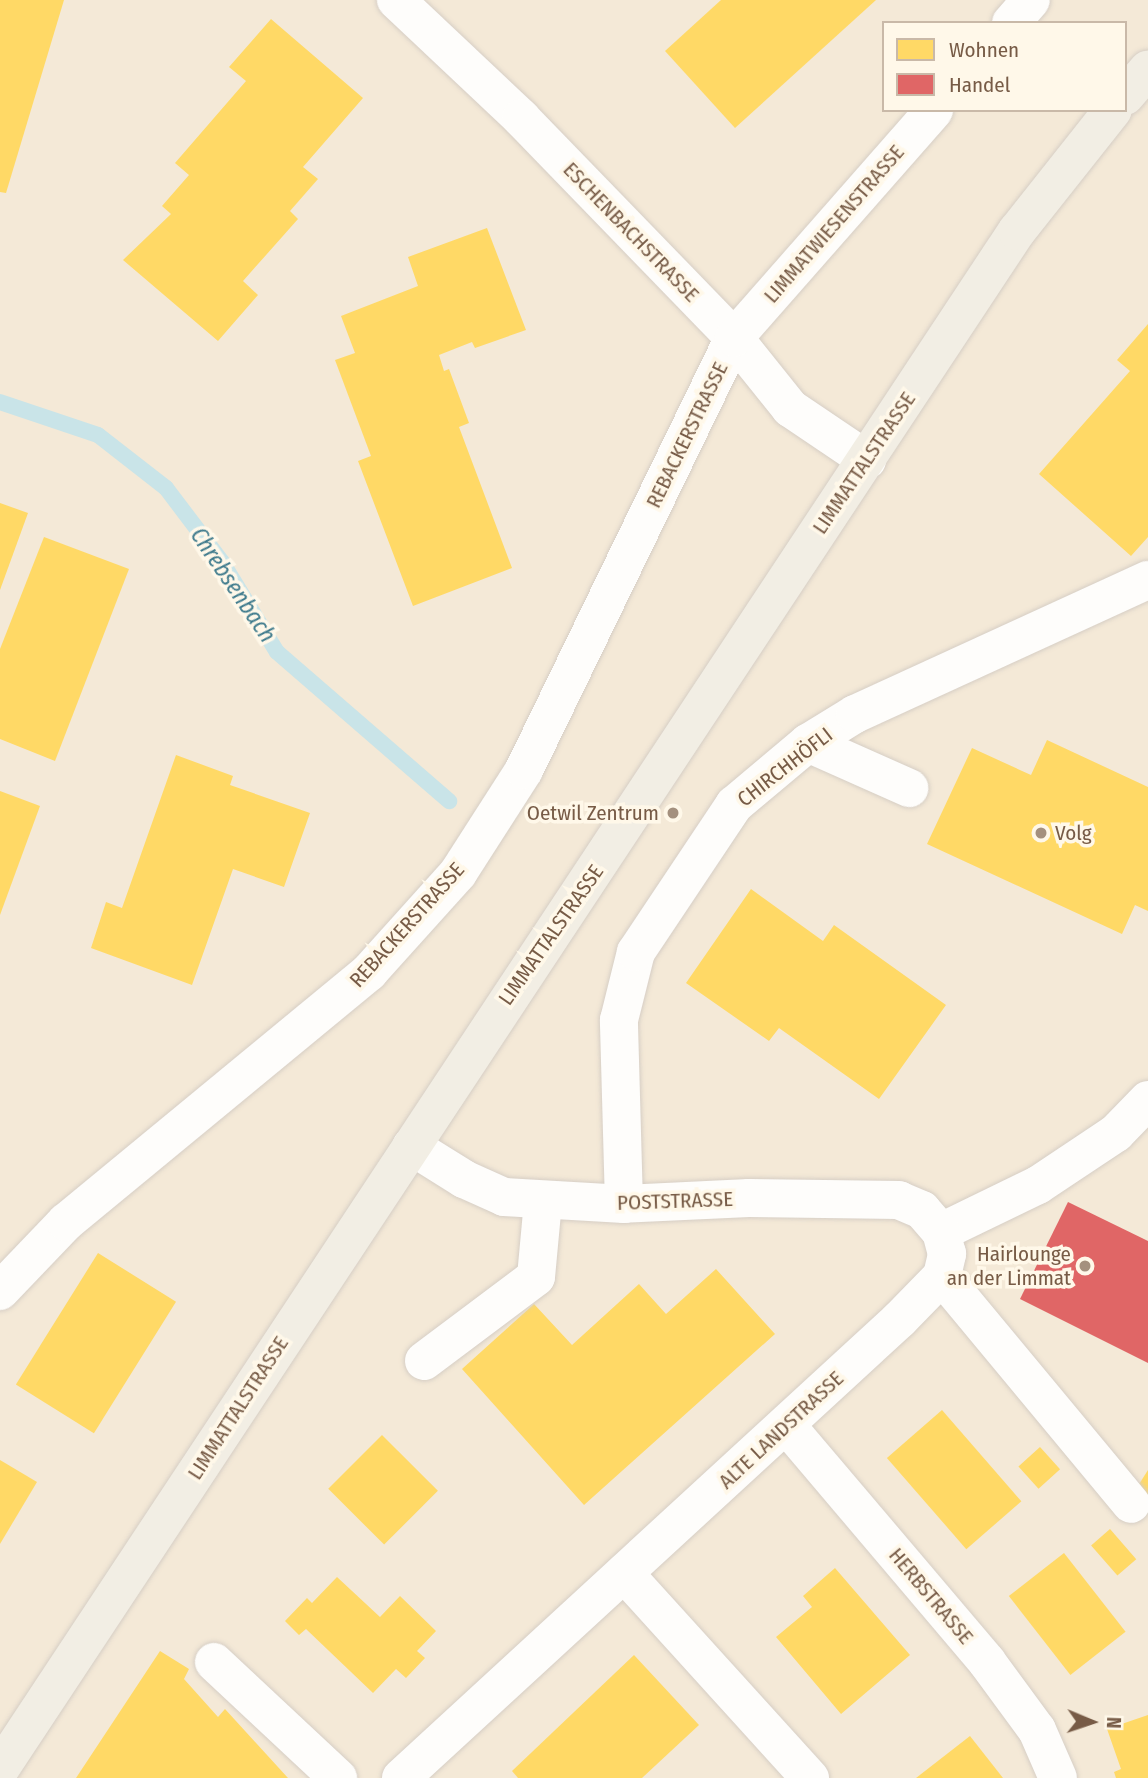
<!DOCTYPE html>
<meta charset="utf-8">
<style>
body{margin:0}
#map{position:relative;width:1148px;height:1778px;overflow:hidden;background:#f8f2e7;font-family:"Fira Sans Condensed",sans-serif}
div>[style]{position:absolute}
.residential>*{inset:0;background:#f4e9d7}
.homes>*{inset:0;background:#ffd966;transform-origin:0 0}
.shops>*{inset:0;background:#e06666}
.stream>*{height:16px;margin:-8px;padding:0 8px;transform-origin:8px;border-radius:8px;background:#c9e4e8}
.roads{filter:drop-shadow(0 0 2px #d6cec5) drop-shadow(0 0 2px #d6cec5)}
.minor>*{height:38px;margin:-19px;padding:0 19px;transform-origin:19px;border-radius:19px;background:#fefdfb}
.major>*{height:38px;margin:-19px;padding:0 19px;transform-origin:19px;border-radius:19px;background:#f2eee4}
.dots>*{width:19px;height:19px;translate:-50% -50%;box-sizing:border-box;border:4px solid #fff8e9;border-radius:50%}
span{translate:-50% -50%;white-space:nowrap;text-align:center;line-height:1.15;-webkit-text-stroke:7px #fff8e9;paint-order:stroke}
.street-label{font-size:21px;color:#775b46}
.poi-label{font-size:21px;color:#775b46}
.right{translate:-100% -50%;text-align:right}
.left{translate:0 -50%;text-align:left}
.water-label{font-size:23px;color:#3e7a8c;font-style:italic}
.legend{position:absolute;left:882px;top:21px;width:245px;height:91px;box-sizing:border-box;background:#fff8e9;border:2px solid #c9b9a8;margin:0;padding:9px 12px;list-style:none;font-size:21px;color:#775b46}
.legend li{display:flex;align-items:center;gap:14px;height:35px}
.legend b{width:35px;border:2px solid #c9b9a8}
.north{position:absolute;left:1057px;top:1687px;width:70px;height:70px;-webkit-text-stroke:5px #fff8e9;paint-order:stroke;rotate:92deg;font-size:19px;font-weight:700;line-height:28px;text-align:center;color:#775b46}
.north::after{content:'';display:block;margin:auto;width:24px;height:32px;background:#775b46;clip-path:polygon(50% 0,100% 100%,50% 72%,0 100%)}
</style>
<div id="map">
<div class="residential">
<i style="clip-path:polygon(evenodd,0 0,1148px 0,1148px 1778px,0 1778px,0 0,884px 23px,1125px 23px,1125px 110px,884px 110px,884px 23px)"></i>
</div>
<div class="homes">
<i style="clip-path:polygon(0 0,64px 0,6px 193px,0 192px)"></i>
<i style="clip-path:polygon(721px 0,876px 0,735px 128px,665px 51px)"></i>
<i style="clip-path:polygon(271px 19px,363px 98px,303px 167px,318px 179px,290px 211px,298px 219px,243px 281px,258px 295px,218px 341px,123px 260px,171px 214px,162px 206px,189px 175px,175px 163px,246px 81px,229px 67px)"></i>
<i style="clip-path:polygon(487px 228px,526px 330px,475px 348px,472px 342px,439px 355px,444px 371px,449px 369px,469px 423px,459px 427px,512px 568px,413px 606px,358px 461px,371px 456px,335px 360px,355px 353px,341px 316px,418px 286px,408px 257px)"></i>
<i style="clip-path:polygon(1148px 324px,1148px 537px,1131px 556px,1039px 474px,1130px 371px,1117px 360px)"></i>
<i style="clip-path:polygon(0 503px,28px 513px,0 590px)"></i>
<i style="clip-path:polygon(44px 537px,129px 569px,55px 761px,0 739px,0 649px)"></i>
<i style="clip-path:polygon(1047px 740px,1148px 787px,1148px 911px,1135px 905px,1122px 934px,927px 844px,972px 748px,1031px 775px)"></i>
<i style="clip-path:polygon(176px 755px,233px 776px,230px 785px,310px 813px,284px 887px,233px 869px,192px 985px,91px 948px,106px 902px,122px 908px)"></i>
<i style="clip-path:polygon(0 791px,40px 806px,0 915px)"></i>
<i style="clip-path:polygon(751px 889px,823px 941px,834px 925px,946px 1005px,879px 1099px,779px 1028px,769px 1041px,686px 983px)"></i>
<i style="left:98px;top:1253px;width:92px;height:155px;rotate:32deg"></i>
<i style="clip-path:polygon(716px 1269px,775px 1334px,584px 1505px,462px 1369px,534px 1304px,572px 1345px,639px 1284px,666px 1314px)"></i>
<i style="left:942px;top:1410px;width:121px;height:73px;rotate:49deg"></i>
<i style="left:382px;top:1435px;width:79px;height:76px;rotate:45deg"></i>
<i style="left:1040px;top:1447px;width:30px;height:29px;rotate:48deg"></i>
<i style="clip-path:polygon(0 1460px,37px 1482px,0 1544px)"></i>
<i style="clip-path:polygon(1148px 1470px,1148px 1497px,1136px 1489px)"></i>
<i style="left:1110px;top:1529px;width:40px;height:25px;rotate:49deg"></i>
<i style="left:1064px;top:1553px;width:100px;height:70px;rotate:52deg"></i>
<i style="clip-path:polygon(835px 1568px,910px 1655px,841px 1714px,776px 1637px,812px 1607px,803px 1596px)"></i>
<i style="clip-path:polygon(337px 1577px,380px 1617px,400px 1596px,436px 1631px,417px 1651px,425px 1658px,406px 1678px,396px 1669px,373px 1693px,306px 1629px,299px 1635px,285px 1621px,307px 1598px,312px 1603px)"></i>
<i style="clip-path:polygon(160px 1651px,189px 1669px,184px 1679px,218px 1717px,225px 1709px,288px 1778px,76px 1778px)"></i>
<i style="clip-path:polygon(634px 1655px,699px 1725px,642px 1778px,518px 1778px,512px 1771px)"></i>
<i style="clip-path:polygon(1148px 1715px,1148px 1778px,1116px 1778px,1114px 1772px,1121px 1769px,1107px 1729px)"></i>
<i style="clip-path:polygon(970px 1736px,1003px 1778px,916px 1778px)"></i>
</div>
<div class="shops">
<i style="clip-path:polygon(1068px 1202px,1148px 1241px,1148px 1363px,1020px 1299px)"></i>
</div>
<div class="stream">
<i style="left:0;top:402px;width:103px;rotate:18.6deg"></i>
<i style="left:98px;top:435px;width:86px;rotate:37.9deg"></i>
<i style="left:166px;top:488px;width:93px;rotate:52.9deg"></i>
<i style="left:222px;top:562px;width:105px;rotate:58.6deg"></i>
<i style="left:277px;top:652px;width:228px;rotate:40.9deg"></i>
</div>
<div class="roads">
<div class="minor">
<i style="left:396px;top:0;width:172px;rotate:43.3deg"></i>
<i style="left:521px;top:118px;width:306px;rotate:45.9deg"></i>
<i style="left:734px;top:338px;width:90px;rotate:51.3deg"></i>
<i style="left:790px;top:408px;width:93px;rotate:34deg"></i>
<i style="left:1011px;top:23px;width:30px;rotate:-49deg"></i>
<i style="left:808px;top:743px;width:111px;rotate:24deg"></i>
<i style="left:624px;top:1204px;width:184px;rotate:-91.6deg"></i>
<i style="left:619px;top:1020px;width:70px;rotate:-76deg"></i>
<i style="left:636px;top:952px;width:177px;rotate:-56.3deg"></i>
<i style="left:734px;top:805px;width:97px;rotate:-40deg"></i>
<i style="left:808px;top:743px;width:55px;rotate:-31.7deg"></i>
<i style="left:855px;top:714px;width:322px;rotate:-24.6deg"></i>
<i style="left:941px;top:1232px;width:108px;rotate:-25.9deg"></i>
<i style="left:1038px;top:1185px;width:94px;rotate:-33.7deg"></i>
<i style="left:1116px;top:1133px;width:46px;rotate:-45.9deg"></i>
<i style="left:942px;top:1276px;width:296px;rotate:50.3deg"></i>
<i style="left:0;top:1291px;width:95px;rotate:-46.3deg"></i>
<i style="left:66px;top:1222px;width:393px;rotate:-39.5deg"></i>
<i style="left:369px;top:972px;width:133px;rotate:-48deg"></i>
<i style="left:458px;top:873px;width:122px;rotate:-57.3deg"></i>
<i style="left:524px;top:770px;width:480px;rotate:-64.1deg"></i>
<i style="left:734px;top:338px;width:303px;rotate:-48.7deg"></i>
<i style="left:424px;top:1361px;width:140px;rotate:-36.9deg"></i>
<i style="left:536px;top:1277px;width:76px;rotate:-84.7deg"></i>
<i style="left:787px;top:1426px;width:309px;rotate:49.7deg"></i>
<i style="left:987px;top:1662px;width:84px;rotate:53.7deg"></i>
<i style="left:1037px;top:1730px;width:52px;rotate:66.4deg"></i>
<i style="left:624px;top:1573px;width:277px;rotate:47.8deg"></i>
<i style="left:214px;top:1662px;width:170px;rotate:43.1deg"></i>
<i style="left:401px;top:1778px;width:678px;rotate:-42.61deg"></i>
<i style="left:900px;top:1319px;width:60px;rotate:-45.7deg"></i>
<i style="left:942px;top:1276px;width:23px;rotate:-77deg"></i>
<i style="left:947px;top:1254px;width:23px;rotate:-105deg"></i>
<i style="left:941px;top:1232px;width:29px;rotate:-131deg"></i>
<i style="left:922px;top:1210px;width:25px;rotate:-157deg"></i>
<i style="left:899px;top:1200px;width:150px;rotate:-179.2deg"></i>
<i style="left:749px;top:1198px;width:125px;rotate:177.3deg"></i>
<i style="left:624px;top:1204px;width:120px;rotate:-176.7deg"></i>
<i style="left:504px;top:1197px;width:44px;rotate:-155.8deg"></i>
<i style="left:464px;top:1179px;width:62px;rotate:-148.1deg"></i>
</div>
<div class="major">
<i style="left:1125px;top:96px;width:35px;rotate:-49deg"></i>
<i style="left:0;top:1769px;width:1844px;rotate:-56.53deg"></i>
<i style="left:1017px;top:231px;width:154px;rotate:-51.6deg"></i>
</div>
</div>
<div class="dots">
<i style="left:673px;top:813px;background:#a4907e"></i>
<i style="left:1041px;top:833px;background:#a4907e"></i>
<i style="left:1085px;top:1266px;background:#a4907e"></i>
</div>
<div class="street-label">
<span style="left:834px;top:224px;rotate:-49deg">LIMMATWIESENSTRASSE</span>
<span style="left:631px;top:232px;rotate:46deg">ESCHENBACHSTRASSE</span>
<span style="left:687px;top:435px;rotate:-64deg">REBACKERSTRASSE</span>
<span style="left:864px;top:463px;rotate:-56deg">LIMMATTALSTRASSE</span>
<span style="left:785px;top:767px;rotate:-38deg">CHIRCHHÖFLI</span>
<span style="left:407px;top:925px;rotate:-48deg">REBACKERSTRASSE</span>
<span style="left:551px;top:935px;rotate:-55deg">LIMMATTALSTRASSE</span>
<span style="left:675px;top:1201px;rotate:-2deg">POSTSTRASSE</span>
<span style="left:238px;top:1408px;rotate:-57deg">LIMMATTALSTRASSE</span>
<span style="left:781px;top:1430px;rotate:-43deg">ALTE LANDSTRASSE</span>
<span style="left:931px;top:1596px;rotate:50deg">HERBSTRASSE</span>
</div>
<div class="poi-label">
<span class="right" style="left:659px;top:813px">Oetwil Zentrum</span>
<span class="left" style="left:1055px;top:833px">Volg</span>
<span class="right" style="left:1071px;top:1266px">Hairlounge<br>an der Limmat</span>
</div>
<div class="water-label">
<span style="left:233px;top:585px;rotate:56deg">Chrebsenbach</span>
</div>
<ul class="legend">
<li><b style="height:19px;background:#ffd966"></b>Wohnen</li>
<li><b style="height:19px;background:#e06666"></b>Handel</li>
</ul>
<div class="north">N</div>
</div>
